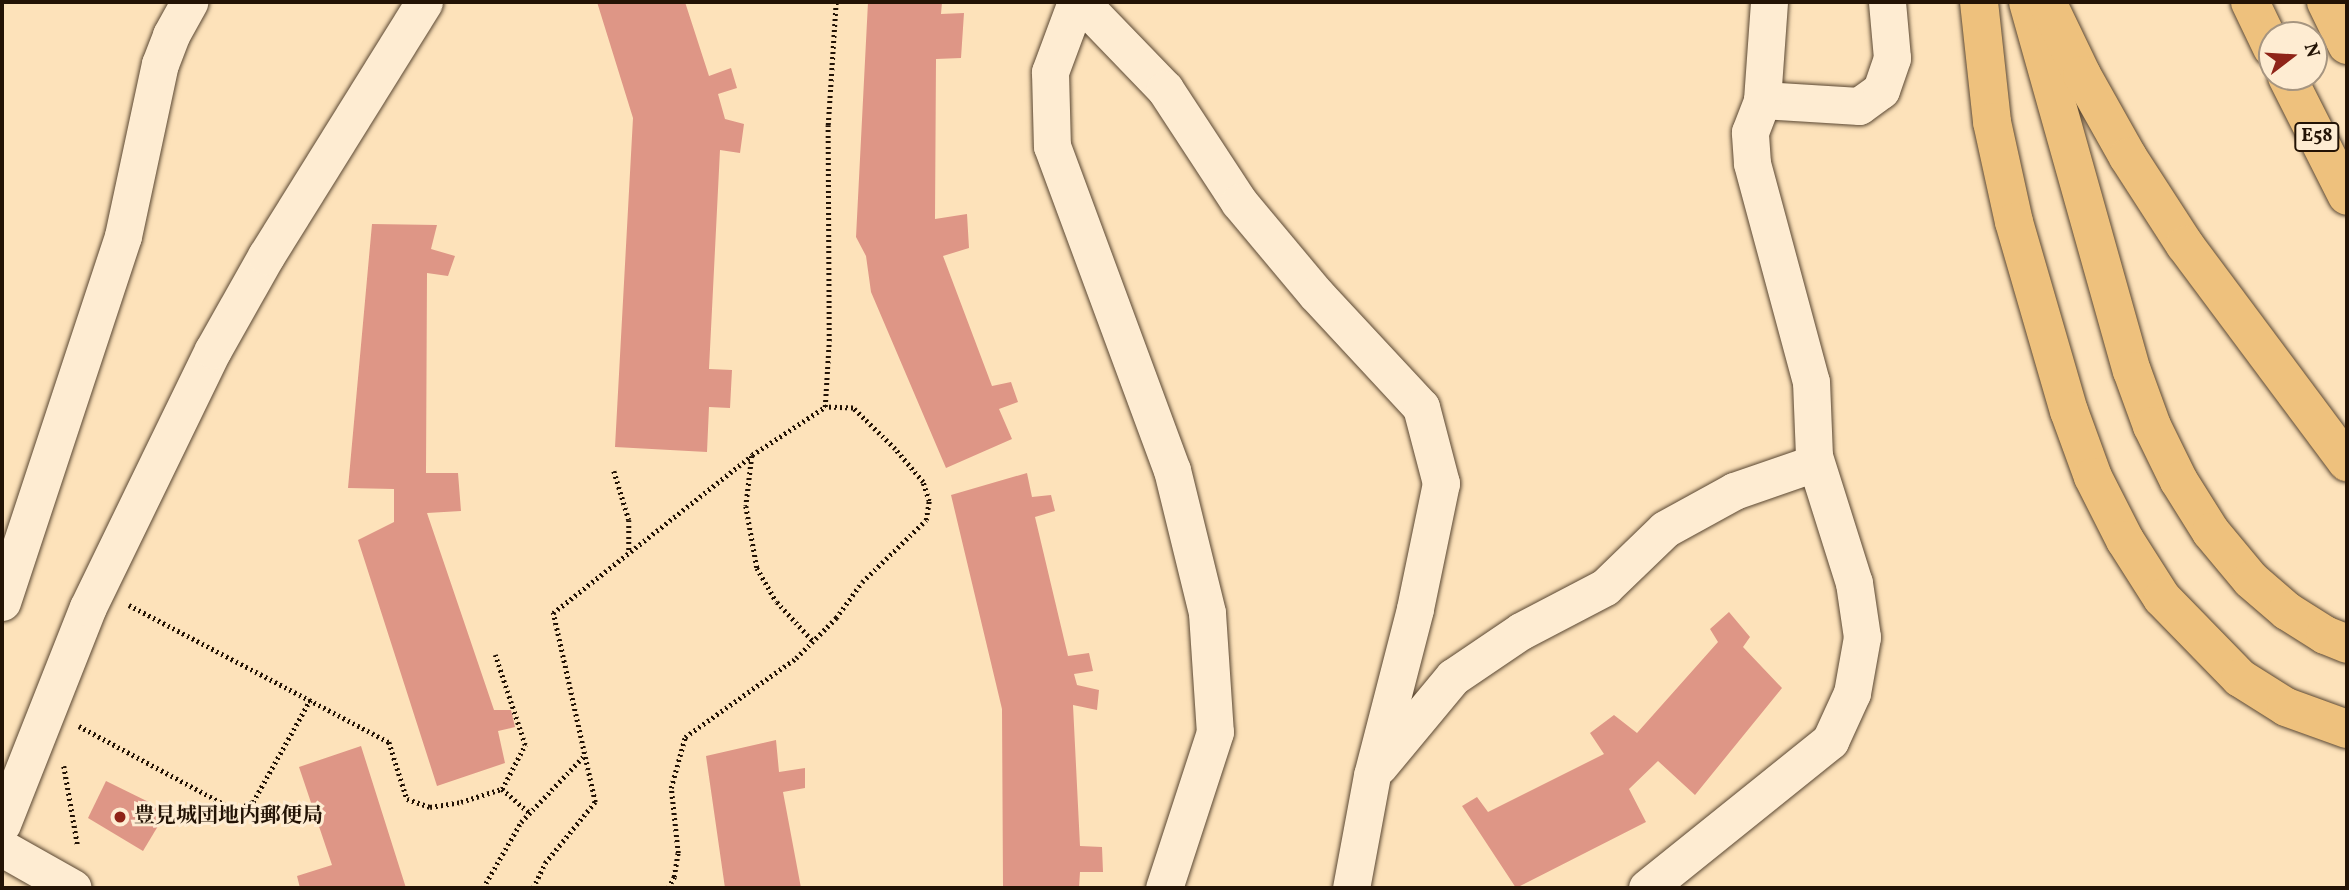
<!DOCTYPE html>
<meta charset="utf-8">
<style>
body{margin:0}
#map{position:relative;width:2349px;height:890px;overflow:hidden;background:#fde2ba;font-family:Vollkorn,"Noto Serif JP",serif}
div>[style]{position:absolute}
.building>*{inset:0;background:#de9686}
.path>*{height:4.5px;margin-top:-2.25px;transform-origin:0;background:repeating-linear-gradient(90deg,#231305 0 2px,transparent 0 5.5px)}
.roads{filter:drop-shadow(0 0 2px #5a4732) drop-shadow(0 0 2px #5a4732)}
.minor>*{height:37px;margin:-18.5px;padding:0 18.5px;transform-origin:18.5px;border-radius:18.5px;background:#feecd2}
.highway>*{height:38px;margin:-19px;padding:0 19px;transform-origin:19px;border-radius:19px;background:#eec17d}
.dots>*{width:19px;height:19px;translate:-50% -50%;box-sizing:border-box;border:4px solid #feecd2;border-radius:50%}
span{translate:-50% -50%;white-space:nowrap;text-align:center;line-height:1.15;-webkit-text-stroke:6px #feecd2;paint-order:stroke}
.shield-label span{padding:2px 5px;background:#feecd2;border:2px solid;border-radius:5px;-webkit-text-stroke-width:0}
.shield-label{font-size:19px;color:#231305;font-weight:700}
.poi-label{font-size:21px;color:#231305;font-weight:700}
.left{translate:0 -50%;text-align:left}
.frame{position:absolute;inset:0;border:4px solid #231305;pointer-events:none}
.north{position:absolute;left:2258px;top:21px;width:70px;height:70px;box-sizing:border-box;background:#feecd2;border:2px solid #a69580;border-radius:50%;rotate:73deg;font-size:19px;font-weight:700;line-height:28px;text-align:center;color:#231305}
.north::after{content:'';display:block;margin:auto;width:24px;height:32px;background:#8f2418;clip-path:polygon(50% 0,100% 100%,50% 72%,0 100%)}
</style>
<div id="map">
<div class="building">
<i style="clip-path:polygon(597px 2px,685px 2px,709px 76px,731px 68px,737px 88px,718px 94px,725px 119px,744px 124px,740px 153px,720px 150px,709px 369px,732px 370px,730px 408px,709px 407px,707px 452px,615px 447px,633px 118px)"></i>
<i style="clip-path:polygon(868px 2px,942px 2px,941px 14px,964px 13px,961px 58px,936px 59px,935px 219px,967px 214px,969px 248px,943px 256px,992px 386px,1011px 382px,1018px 402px,999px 409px,1012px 439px,946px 468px,871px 292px,866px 256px,856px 237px)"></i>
<i style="clip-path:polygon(372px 224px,437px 225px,431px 249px,455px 256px,448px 276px,427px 273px,426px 473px,458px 473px,461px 511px,427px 513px,494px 710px,511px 710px,515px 727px,498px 731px,505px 763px,437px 786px,358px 540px,394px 522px,394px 489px,348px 488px)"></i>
<i style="clip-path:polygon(1027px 473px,1032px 497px,1051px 495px,1055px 511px,1035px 517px,1068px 656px,1089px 653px,1093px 671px,1074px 674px,1077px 685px,1099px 690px,1097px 710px,1073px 705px,1080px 846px,1102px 847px,1103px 872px,1080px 872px,1079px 888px,1003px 888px,1002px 709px,951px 495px)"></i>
<i style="clip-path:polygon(1729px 612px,1750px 637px,1743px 647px,1782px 688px,1695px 795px,1658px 761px,1629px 789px,1646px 822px,1516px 888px,1462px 806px,1477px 797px,1488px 812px,1604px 754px,1590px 733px,1614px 715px,1637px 733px,1718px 642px,1710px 629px)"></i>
<i style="clip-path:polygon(776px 740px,779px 772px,805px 768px,805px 788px,783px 792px,801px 888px,725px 888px,706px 756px)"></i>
<i style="clip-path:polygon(361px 746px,406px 888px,300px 888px,297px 876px,332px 865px,299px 767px)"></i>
<i style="clip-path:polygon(106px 781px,167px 811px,143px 851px,88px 818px)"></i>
</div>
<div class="path">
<i style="left:752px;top:456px;width:50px;rotate:96.8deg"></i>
<i style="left:746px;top:506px;width:63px;rotate:79.9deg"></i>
<i style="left:757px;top:568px;width:39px;rotate:60deg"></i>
<i style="left:777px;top:602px;width:53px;rotate:47.3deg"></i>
<i style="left:614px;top:471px;width:51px;rotate:73deg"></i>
<i style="left:629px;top:520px;width:30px;rotate:90deg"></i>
<i style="left:129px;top:605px;width:294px;rotate:27.8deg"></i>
<i style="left:389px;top:742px;width:60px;rotate:72.5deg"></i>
<i style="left:407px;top:799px;width:24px;rotate:19deg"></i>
<i style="left:430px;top:807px;width:31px;rotate:-9deg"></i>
<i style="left:461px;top:802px;width:43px;rotate:-17.6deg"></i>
<i style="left:502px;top:789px;width:50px;rotate:-62.4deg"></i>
<i style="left:525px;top:745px;width:95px;rotate:-108.4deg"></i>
<i style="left:79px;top:726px;width:177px;rotate:28.3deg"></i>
<i style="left:235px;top:810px;width:20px;rotate:-24deg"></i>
<i style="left:253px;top:802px;width:117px;rotate:-60.8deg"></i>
<i style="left:64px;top:766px;width:82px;rotate:80.2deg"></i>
<i style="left:502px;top:789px;width:37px;rotate:41deg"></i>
<i style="left:483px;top:888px;width:76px;rotate:-60.1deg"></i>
<i style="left:521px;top:822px;width:90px;rotate:-46.4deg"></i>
<i style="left:533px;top:888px;width:28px;rotate:-64deg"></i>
<i style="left:545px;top:863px;width:79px;rotate:-50.7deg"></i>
<i style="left:595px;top:802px;width:194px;rotate:-102.5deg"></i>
<i style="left:553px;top:613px;width:254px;rotate:-38.4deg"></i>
<i style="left:752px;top:455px;width:87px;rotate:-33.3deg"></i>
<i style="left:825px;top:407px;width:66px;rotate:-86.5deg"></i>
<i style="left:829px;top:341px;width:216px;rotate:-90.3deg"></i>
<i style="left:828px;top:125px;width:123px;rotate:-86.3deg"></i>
<i style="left:668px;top:888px;width:13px;rotate:-61deg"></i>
<i style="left:674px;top:877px;width:24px;rotate:-81deg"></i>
<i style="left:678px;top:853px;width:65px;rotate:-96.1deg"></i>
<i style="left:671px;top:788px;width:53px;rotate:-74.6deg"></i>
<i style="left:685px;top:737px;width:136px;rotate:-35.4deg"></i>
<i style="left:796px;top:658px;width:57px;rotate:-45deg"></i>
<i style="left:836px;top:618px;width:44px;rotate:-54.2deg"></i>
<i style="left:862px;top:582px;width:89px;rotate:-44.1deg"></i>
<i style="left:926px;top:520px;width:19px;rotate:-81deg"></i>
<i style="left:929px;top:501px;width:20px;rotate:-108deg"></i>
<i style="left:923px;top:482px;width:43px;rotate:-130.3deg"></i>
<i style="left:895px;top:449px;width:59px;rotate:-135.7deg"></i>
<i style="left:853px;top:408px;width:28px;rotate:-178deg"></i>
</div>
<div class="roads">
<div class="minor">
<i style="left:1076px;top:2px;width:75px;rotate:110.4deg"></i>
<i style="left:1050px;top:72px;width:74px;rotate:88.5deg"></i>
<i style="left:1052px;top:146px;width:346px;rotate:69.7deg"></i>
<i style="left:1172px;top:470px;width:147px;rotate:76.2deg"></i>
<i style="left:1207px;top:613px;width:119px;rotate:86.2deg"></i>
<i style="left:1215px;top:732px;width:164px;rotate:108.1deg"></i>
<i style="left:1081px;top:2px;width:121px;rotate:46deg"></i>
<i style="left:1165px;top:89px;width:135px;rotate:56.8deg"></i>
<i style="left:1239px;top:202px;width:120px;rotate:50.1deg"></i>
<i style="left:1316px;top:294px;width:154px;rotate:47.1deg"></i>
<i style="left:1421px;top:407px;width:79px;rotate:75.3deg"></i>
<i style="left:1441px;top:483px;width:129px;rotate:101.7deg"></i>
<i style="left:1415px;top:609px;width:171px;rotate:104.5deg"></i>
<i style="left:1372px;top:775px;width:115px;rotate:100.5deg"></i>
<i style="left:1762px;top:100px;width:97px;rotate:3.5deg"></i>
<i style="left:1859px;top:106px;width:27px;rotate:-36deg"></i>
<i style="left:1881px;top:90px;width:34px;rotate:-71deg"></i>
<i style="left:1892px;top:58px;width:56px;rotate:-95.1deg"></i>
<i style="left:2px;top:602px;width:385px;rotate:-71.7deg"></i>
<i style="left:123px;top:236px;width:176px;rotate:-77.9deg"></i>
<i style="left:160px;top:64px;width:31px;rotate:-69deg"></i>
<i style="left:171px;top:35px;width:38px;rotate:-61deg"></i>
<i style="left:1379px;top:766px;width:116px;rotate:-50.3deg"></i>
<i style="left:1453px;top:677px;width:82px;rotate:-34.1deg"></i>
<i style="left:1521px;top:631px;width:95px;rotate:-27.6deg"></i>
<i style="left:1605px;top:587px;width:83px;rotate:-44deg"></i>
<i style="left:1665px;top:529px;width:79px;rotate:-28.8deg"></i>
<i style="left:1734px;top:491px;width:86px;rotate:-19.1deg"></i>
<i style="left:2px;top:824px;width:233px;rotate:-68.4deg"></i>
<i style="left:88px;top:607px;width:286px;rotate:-64.1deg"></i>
<i style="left:213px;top:350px;width:108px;rotate:-60.6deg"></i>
<i style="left:266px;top:256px;width:299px;rotate:-58.1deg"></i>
<i style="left:2px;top:848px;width:81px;rotate:29.4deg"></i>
<i style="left:1647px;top:888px;width:235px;rotate:-38.8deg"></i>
<i style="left:1830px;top:741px;width:53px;rotate:-65.4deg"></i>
<i style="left:1852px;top:693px;width:57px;rotate:-79.9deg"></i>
<i style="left:1862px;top:637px;width:55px;rotate:-98.4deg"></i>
<i style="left:1854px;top:583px;width:133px;rotate:-107.5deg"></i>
<i style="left:1814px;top:456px;width:74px;rotate:-92.3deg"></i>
<i style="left:1811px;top:382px;width:227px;rotate:-105.1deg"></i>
<i style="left:1752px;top:163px;width:31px;rotate:-94deg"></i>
<i style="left:1750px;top:132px;width:34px;rotate:-69deg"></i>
<i style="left:1762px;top:100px;width:98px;rotate:-85.9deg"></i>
</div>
<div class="highway">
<i style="left:1979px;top:2px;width:121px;rotate:83.8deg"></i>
<i style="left:1992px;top:122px;width:102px;rotate:77.6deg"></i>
<i style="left:2014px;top:222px;width:197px;rotate:73.8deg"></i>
<i style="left:2069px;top:411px;width:70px;rotate:70deg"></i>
<i style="left:2093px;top:477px;width:71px;rotate:63.1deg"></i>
<i style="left:2125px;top:540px;width:69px;rotate:57.5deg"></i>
<i style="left:2162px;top:598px;width:112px;rotate:45.7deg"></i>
<i style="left:2240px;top:678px;width:54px;rotate:32.2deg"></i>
<i style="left:2286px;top:707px;width:65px;rotate:19.8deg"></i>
<i style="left:2028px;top:2px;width:383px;rotate:74.3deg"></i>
<i style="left:2132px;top:371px;width:59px;rotate:70deg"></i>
<i style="left:2152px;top:426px;width:61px;rotate:63.9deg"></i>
<i style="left:2179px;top:481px;width:60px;rotate:57.9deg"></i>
<i style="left:2211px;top:532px;width:62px;rotate:50.2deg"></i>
<i style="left:2251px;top:580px;width:48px;rotate:40.7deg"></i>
<i style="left:2287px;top:611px;width:45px;rotate:32.3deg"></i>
<i style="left:2325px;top:635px;width:24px;rotate:22deg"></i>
<i style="left:2047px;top:2px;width:81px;rotate:64.4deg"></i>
<i style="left:2082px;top:75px;width:94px;rotate:60.7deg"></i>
<i style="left:2128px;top:157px;width:105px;rotate:57.1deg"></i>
<i style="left:2185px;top:245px;width:271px;rotate:53.3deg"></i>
<i style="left:2250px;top:2px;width:51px;rotate:64.4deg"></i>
<i style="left:2326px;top:2px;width:48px;rotate:64deg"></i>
<i style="left:2287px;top:77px;width:133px;rotate:63.2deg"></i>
</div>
</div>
<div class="dots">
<i style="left:120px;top:817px;background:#8f2418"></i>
</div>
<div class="shield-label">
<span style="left:2317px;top:137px">E58</span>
</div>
<div class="poi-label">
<span class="left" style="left:134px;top:817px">豊見城団地内郵便局</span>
</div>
<div class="frame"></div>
<div class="north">N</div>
</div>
